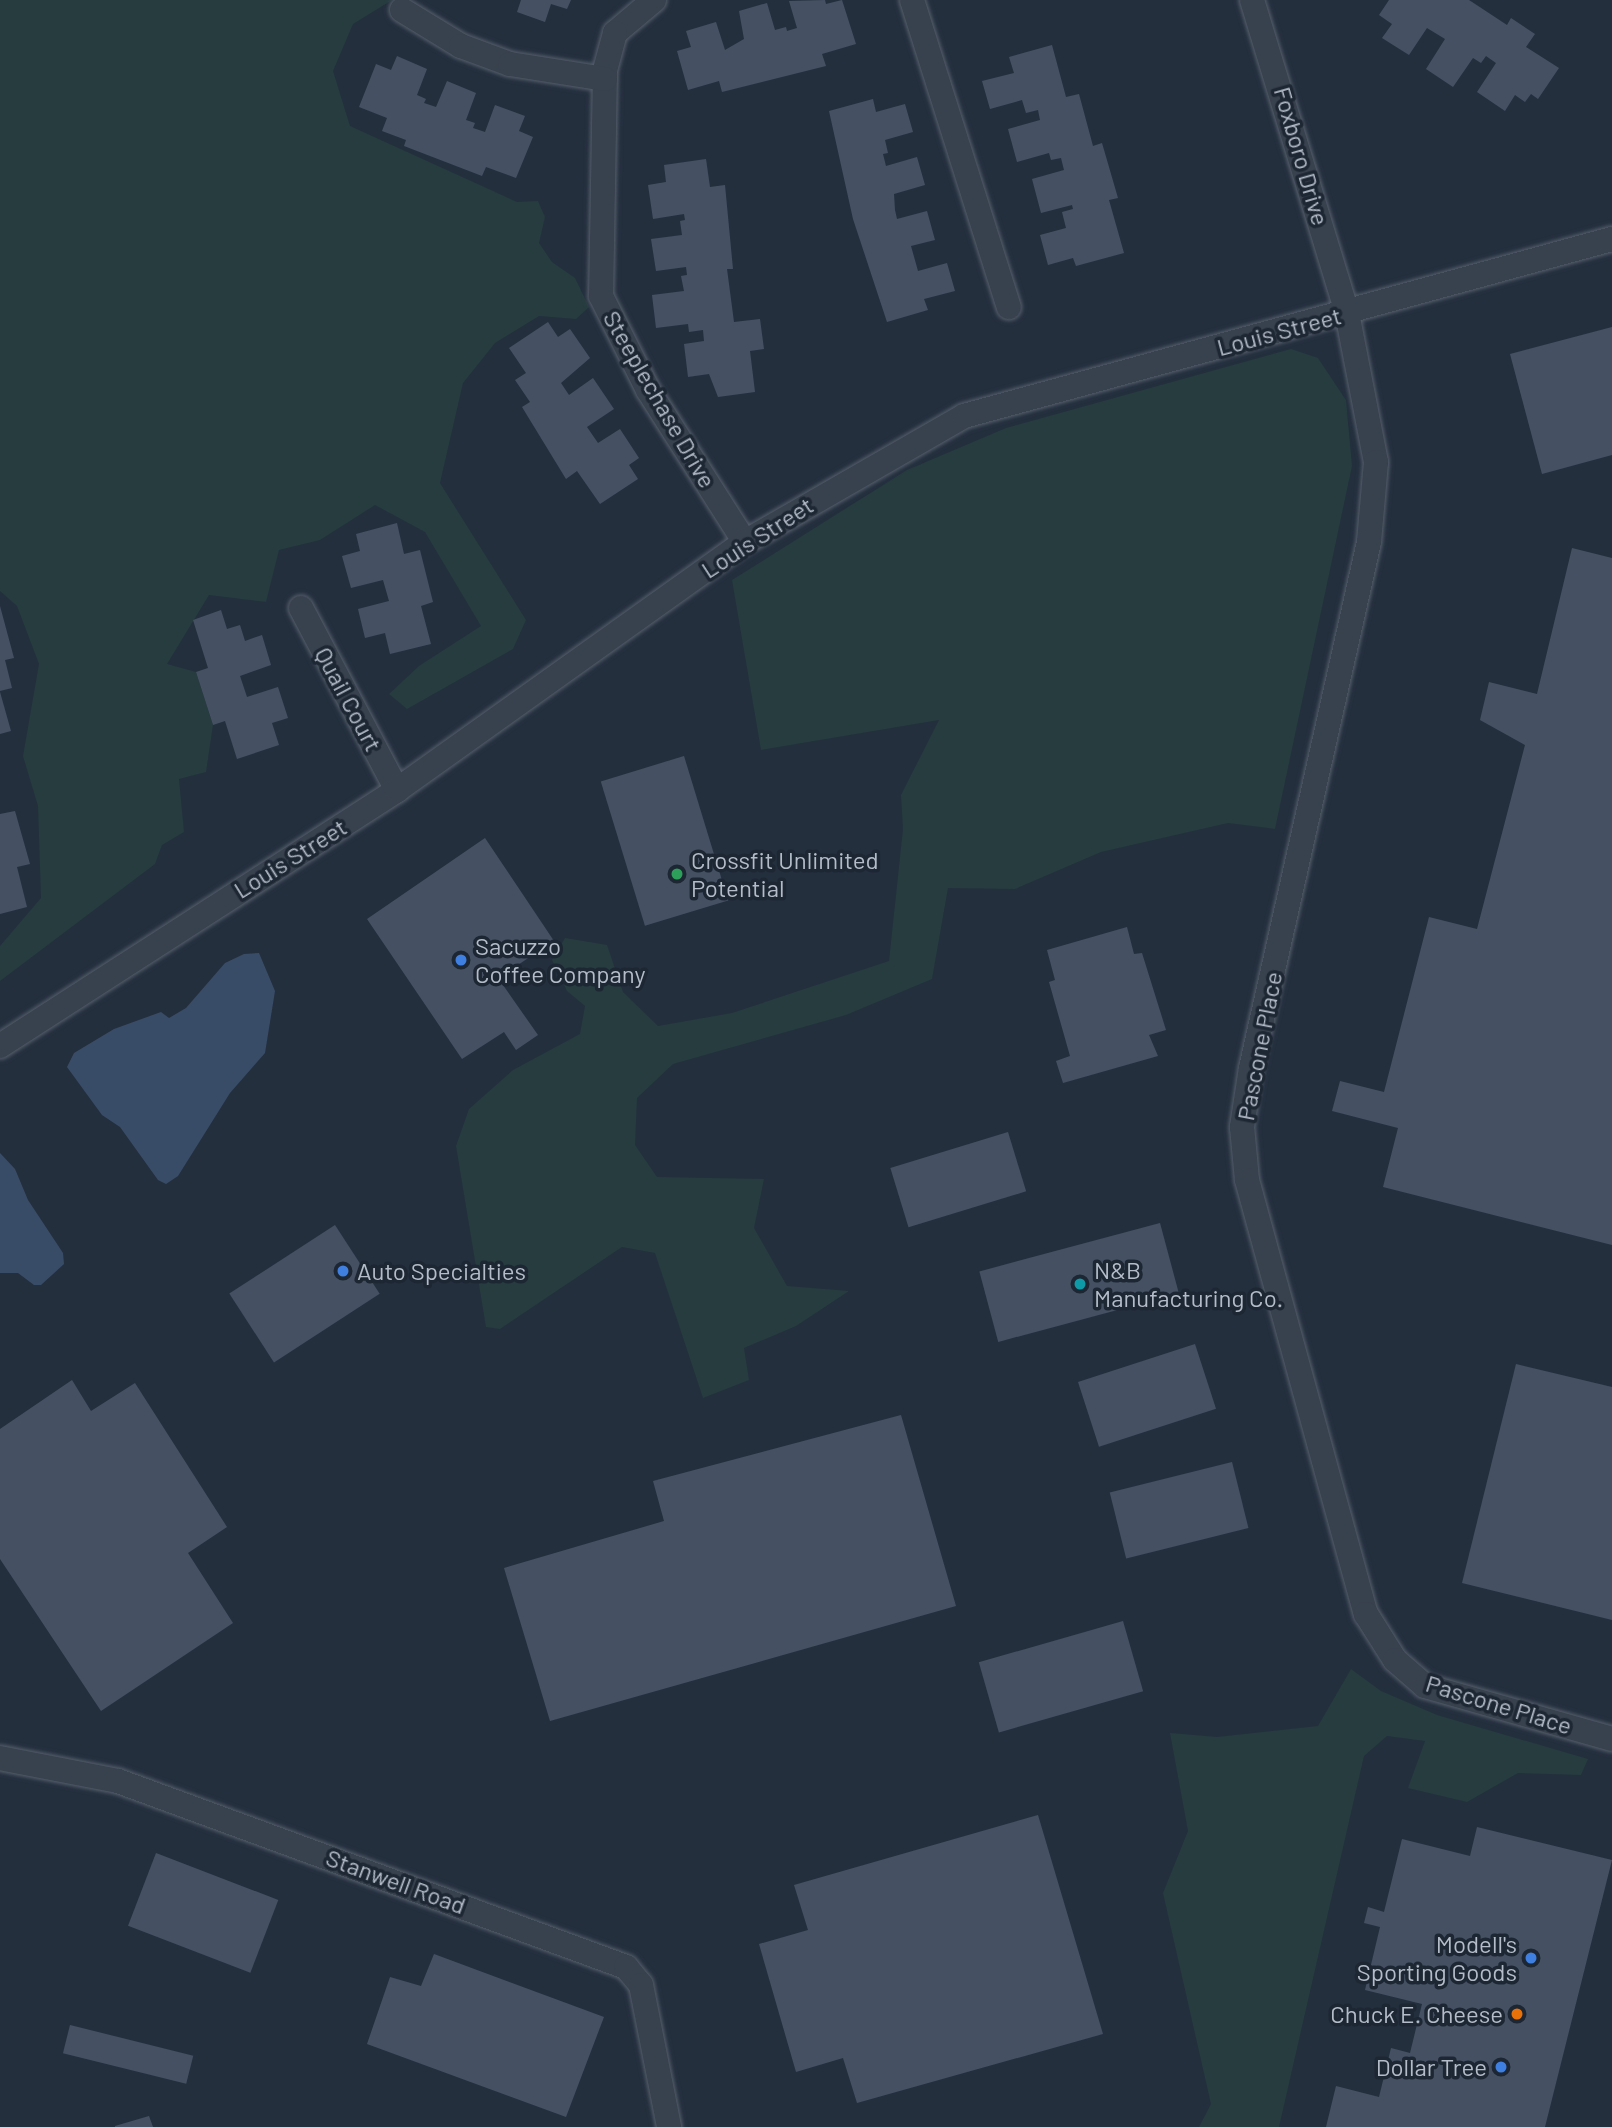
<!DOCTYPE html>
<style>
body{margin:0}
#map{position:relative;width:1612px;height:2127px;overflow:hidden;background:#242f3e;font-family:Barlow,sans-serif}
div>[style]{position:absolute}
.green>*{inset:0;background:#263c3f}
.water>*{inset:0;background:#394c67}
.building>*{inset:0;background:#455162;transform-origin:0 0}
.roads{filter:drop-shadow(0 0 2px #565f6c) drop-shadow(0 0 2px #565f6c)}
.minor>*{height:24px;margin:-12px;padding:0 12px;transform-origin:12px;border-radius:12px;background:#38414e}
.dots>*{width:19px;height:19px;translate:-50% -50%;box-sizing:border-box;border:4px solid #1d2633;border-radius:50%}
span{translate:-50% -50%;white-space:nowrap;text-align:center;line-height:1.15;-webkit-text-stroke:7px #1d2633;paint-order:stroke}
.street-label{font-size:24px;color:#b4bcc9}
.poi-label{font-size:24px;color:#b4bcc9}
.left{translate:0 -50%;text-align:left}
.right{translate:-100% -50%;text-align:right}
</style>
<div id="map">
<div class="green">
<i style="clip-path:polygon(0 0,392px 0,353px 24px,333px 71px,350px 126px,517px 202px,538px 201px,545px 217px,539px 243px,552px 262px,575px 278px,589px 307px,576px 319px,539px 316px,495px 343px,463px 383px,440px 483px,526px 620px,513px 649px,407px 709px,389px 694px,419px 666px,481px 626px,425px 532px,375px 505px,320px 540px,279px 550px,266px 602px,209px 595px,167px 664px,196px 672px,213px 725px,206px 772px,179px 779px,184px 832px,162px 845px,155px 864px,0 981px,0 946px,41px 898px,38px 806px,23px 756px,39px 664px,17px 606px,0 591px)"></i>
<i style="clip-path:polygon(1291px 349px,1318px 358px,1346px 400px,1352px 466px,1275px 829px,1228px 823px,1101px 852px,1015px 889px,948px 888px,932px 979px,846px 1015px,673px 1064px,637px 1098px,635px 1145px,657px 1177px,764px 1179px,754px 1228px,787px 1286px,849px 1291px,796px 1326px,744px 1348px,749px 1380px,703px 1398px,655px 1253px,622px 1247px,500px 1329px,486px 1327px,456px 1146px,469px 1109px,513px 1070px,580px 1034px,585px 1006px,567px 991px,552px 960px,565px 938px,607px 945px,623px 992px,658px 1026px,732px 1013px,889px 961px,903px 829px,901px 795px,939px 720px,761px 750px,732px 580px,907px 470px,1006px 428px)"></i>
<i style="clip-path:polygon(1351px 1669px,1381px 1691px,1437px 1715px,1588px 1759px,1581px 1775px,1518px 1773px,1467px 1802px,1408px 1788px,1425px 1741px,1387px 1736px,1364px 1756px,1279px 2127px,1199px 2127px,1211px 2104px,1163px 1893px,1188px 1831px,1170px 1733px,1217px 1737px,1318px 1726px)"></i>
</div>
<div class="water">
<i style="clip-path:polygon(259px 953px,275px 991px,265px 1053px,230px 1093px,178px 1176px,166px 1184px,158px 1180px,120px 1127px,102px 1115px,67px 1067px,74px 1053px,114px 1029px,161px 1012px,169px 1018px,186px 1008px,225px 963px,244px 954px)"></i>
<i style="clip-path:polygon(0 1153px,15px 1169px,28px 1200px,63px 1253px,64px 1264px,41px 1285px,34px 1285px,18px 1273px,0 1273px)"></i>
</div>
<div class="building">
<i style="clip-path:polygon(521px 0,571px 0,567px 9px,551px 4px,545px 22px,517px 12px)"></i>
<i style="clip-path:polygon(825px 0,826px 4px,842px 0,856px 44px,822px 54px,826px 66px,722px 92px,719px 81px,688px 90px,677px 51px,691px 47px,686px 31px,716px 22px,725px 50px,744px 39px,739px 11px,767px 3px,775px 30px,786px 27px,787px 31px,797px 28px,789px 1px)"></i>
<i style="clip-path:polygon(1389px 0,1469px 0,1507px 25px,1511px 18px,1535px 34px,1526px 47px,1559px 68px,1538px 99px,1531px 94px,1525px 102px,1515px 95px,1505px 111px,1477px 92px,1496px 63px,1486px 56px,1481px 63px,1473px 58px,1453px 87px,1426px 69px,1445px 39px,1427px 28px,1409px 55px,1382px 38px,1392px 24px,1379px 15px)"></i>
<i style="clip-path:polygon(1052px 45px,1066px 97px,1079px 94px,1093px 146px,1102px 143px,1118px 198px,1109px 200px,1124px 253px,1076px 266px,1073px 258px,1048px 265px,1040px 235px,1066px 228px,1062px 212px,1073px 209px,1072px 205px,1041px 213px,1032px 179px,1064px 170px,1061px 158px,1051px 160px,1049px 153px,1017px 162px,1008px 129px,1040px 120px,1038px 110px,1026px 113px,1022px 100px,990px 109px,982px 81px,1014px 73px,1009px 57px)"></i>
<i style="clip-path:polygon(397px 56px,427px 69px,417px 95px,426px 99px,424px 103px,436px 107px,447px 81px,476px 93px,466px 120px,475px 123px,473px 128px,485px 132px,495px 105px,525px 116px,519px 131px,533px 137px,516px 178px,486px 167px,482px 176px,404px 146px,406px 140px,382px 131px,387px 118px,359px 107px,376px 64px,391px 70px)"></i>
<i style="clip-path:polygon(873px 99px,876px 112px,905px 104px,913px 132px,885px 140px,888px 153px,883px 154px,886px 166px,917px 157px,925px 185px,894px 194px,895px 210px,897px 219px,927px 211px,935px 240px,911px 246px,918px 271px,947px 263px,955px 291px,924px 299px,928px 310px,887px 322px,853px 219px,829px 111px)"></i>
<i style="clip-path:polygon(706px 159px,710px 187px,725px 185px,733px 269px,727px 269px,734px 322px,760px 319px,764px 349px,750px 351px,755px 392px,718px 397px,709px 374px,688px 377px,684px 344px,704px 341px,703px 330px,689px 332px,688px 324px,656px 328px,652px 295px,684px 291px,681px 276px,687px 275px,686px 267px,656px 271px,651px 239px,682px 235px,680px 221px,685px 220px,684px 214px,653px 219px,648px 185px,666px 182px,664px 165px)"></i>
<i style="clip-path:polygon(548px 322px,558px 337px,570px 329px,590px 358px,561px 383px,569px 395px,593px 378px,614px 409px,587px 427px,598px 443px,620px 429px,639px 458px,629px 465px,638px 479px,600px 504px,577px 471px,566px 479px,522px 407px,530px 402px,515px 380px,526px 373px,509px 348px)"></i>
<i style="clip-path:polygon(1612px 327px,1612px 455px,1542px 474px,1510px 354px)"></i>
<i style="clip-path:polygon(397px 523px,404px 554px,420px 550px,433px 602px,421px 606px,431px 644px,390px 654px,385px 633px,365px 638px,358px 609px,389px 601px,383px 580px,351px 588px,342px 556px,360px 551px,356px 534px)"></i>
<i style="clip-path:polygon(1572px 548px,1612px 558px,1612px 1245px,1383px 1187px,1398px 1128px,1332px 1111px,1340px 1081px,1384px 1092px,1429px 917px,1477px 929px,1525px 745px,1480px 720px,1489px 682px,1537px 694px)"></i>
<i style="clip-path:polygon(0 606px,14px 658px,5px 660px,12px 688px,0 691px)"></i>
<i style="clip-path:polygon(221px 610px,227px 629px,240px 625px,245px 641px,262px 635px,271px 665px,240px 676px,247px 697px,278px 687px,288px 718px,272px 723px,279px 745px,237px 759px,225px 721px,213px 725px,196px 672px,208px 668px,193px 620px)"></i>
<i style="clip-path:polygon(0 692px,11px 731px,0 734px)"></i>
<i style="left:684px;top:756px;width:151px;height:87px;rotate:73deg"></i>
<i style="clip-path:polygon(15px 811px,30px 864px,17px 867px,27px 907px,0 914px,0 814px)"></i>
<i style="clip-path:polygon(485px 838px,554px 941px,498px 978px,538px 1035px,516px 1050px,504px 1032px,462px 1059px,367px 919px)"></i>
<i style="clip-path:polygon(1127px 927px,1134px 954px,1142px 953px,1166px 1030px,1149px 1035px,1158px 1056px,1063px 1083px,1056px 1061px,1070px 1056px,1049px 982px,1055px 980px,1047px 950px)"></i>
<i style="left:1008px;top:1132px;width:62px;height:123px;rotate:73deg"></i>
<i style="left:1160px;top:1223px;width:73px;height:187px;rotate:75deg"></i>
<i style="left:335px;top:1225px;width:82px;height:126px;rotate:57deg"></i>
<i style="left:1195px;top:1344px;width:68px;height:123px;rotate:72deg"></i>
<i style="clip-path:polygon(1516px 1364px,1612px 1387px,1612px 1620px,1462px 1583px)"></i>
<i style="clip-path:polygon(72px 1380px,91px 1411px,135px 1383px,227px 1527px,188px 1553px,233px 1623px,101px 1711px,0 1559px,0 1429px)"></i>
<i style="clip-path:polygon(901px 1415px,956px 1606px,550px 1721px,504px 1568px,664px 1521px,653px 1481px)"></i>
<i style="left:1232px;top:1462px;width:68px;height:126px;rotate:76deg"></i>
<i style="left:1123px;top:1621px;width:73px;height:150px;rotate:74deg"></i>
<i style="clip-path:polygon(1038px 1815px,1103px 2034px,857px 2103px,843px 2058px,796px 2072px,759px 1944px,808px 1930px,794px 1885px)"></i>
<i style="clip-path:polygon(1477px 1827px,1612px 1860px,1545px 2127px,1326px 2127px,1336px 2086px,1379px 2097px,1391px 2048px,1410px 2053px,1422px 2004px,1365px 1990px,1380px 1927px,1364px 1923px,1368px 1907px,1384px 1912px,1402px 1839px,1470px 1856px)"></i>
<i style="left:156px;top:1853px;width:131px;height:78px;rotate:21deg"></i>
<i style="clip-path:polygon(434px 1954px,604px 2017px,566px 2117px,367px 2044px,390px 1977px,421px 1986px)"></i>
<i style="left:70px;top:2025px;width:127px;height:29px;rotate:14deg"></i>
<i style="clip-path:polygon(149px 2116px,153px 2127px,115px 2127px,115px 2126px)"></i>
</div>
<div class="roads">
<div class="minor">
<i style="left:654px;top:0;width:51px;rotate:139.8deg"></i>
<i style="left:615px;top:33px;width:39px;rotate:105deg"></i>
<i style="left:605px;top:71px;width:225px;rotate:91deg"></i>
<i style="left:601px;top:296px;width:105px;rotate:63.4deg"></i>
<i style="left:648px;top:390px;width:180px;rotate:57.5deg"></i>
<i style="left:912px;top:0;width:322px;rotate:72.5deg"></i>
<i style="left:1252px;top:0;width:327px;rotate:73.1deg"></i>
<i style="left:1347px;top:313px;width:152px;rotate:79deg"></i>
<i style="left:1376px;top:462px;width:80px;rotate:95deg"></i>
<i style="left:1369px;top:542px;width:539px;rotate:102.64deg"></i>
<i style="left:1251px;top:1068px;width:60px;rotate:98.7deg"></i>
<i style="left:1242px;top:1127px;width:53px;rotate:84.6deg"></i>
<i style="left:1247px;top:1180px;width:450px;rotate:74.7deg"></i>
<i style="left:1366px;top:1614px;width:54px;rotate:57.8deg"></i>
<i style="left:1395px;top:1660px;width:40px;rotate:41deg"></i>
<i style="left:1425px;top:1686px;width:194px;rotate:15.8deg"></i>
<i style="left:402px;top:10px;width:69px;rotate:31.4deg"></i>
<i style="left:461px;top:46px;width:52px;rotate:20.2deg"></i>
<i style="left:510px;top:64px;width:96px;rotate:9deg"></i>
<i style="left:301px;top:608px;width:206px;rotate:62.2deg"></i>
<i style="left:0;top:1046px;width:472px;rotate:-32.8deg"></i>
<i style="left:397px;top:790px;width:427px;rotate:-35.5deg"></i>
<i style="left:745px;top:542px;width:253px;rotate:-29.9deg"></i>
<i style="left:964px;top:416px;width:672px;rotate:-15.28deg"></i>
<i style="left:0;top:1758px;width:120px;rotate:11deg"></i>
<i style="left:118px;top:1781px;width:541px;rotate:20.11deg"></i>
<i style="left:626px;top:1967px;width:23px;rotate:50deg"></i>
<i style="left:641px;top:1985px;width:145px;rotate:78.8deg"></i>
</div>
</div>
<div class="dots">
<i style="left:677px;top:874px;background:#2e9e5b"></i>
<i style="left:461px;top:960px;background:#3f7fe0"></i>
<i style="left:343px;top:1271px;background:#3f7fe0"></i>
<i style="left:1080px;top:1284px;background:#0f9aa8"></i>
<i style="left:1531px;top:1958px;background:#3f7fe0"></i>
<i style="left:1517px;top:2014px;background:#e8710a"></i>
<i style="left:1501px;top:2067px;background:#3f7fe0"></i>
</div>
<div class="street-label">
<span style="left:1302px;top:156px;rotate:74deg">Foxboro Drive</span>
<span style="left:1279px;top:331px;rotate:-15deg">Louis Street</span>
<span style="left:660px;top:399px;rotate:60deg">Steeplechase Drive</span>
<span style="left:757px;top:537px;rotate:-33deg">Louis Street</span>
<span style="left:349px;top:699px;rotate:62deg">Quail Court</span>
<span style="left:290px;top:858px;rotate:-32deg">Louis Street</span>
<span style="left:1259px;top:1046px;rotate:-79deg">Pascone Place</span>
<span style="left:1499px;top:1704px;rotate:17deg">Pascone Place</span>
<span style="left:396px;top:1881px;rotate:20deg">Stanwell Road</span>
</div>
<div class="poi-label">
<span class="left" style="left:691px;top:874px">Crossfit Unlimited<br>Potential</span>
<span class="left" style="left:475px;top:960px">Sacuzzo<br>Coffee Company</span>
<span class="left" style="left:1094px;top:1284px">N&amp;B<br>Manufacturing Co.</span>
<span class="left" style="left:357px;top:1271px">Auto Specialties</span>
<span class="right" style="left:1517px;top:1958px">Modell's<br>Sporting Goods</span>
<span class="right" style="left:1503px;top:2014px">Chuck E. Cheese</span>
<span class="right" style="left:1487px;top:2067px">Dollar Tree</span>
</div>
</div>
